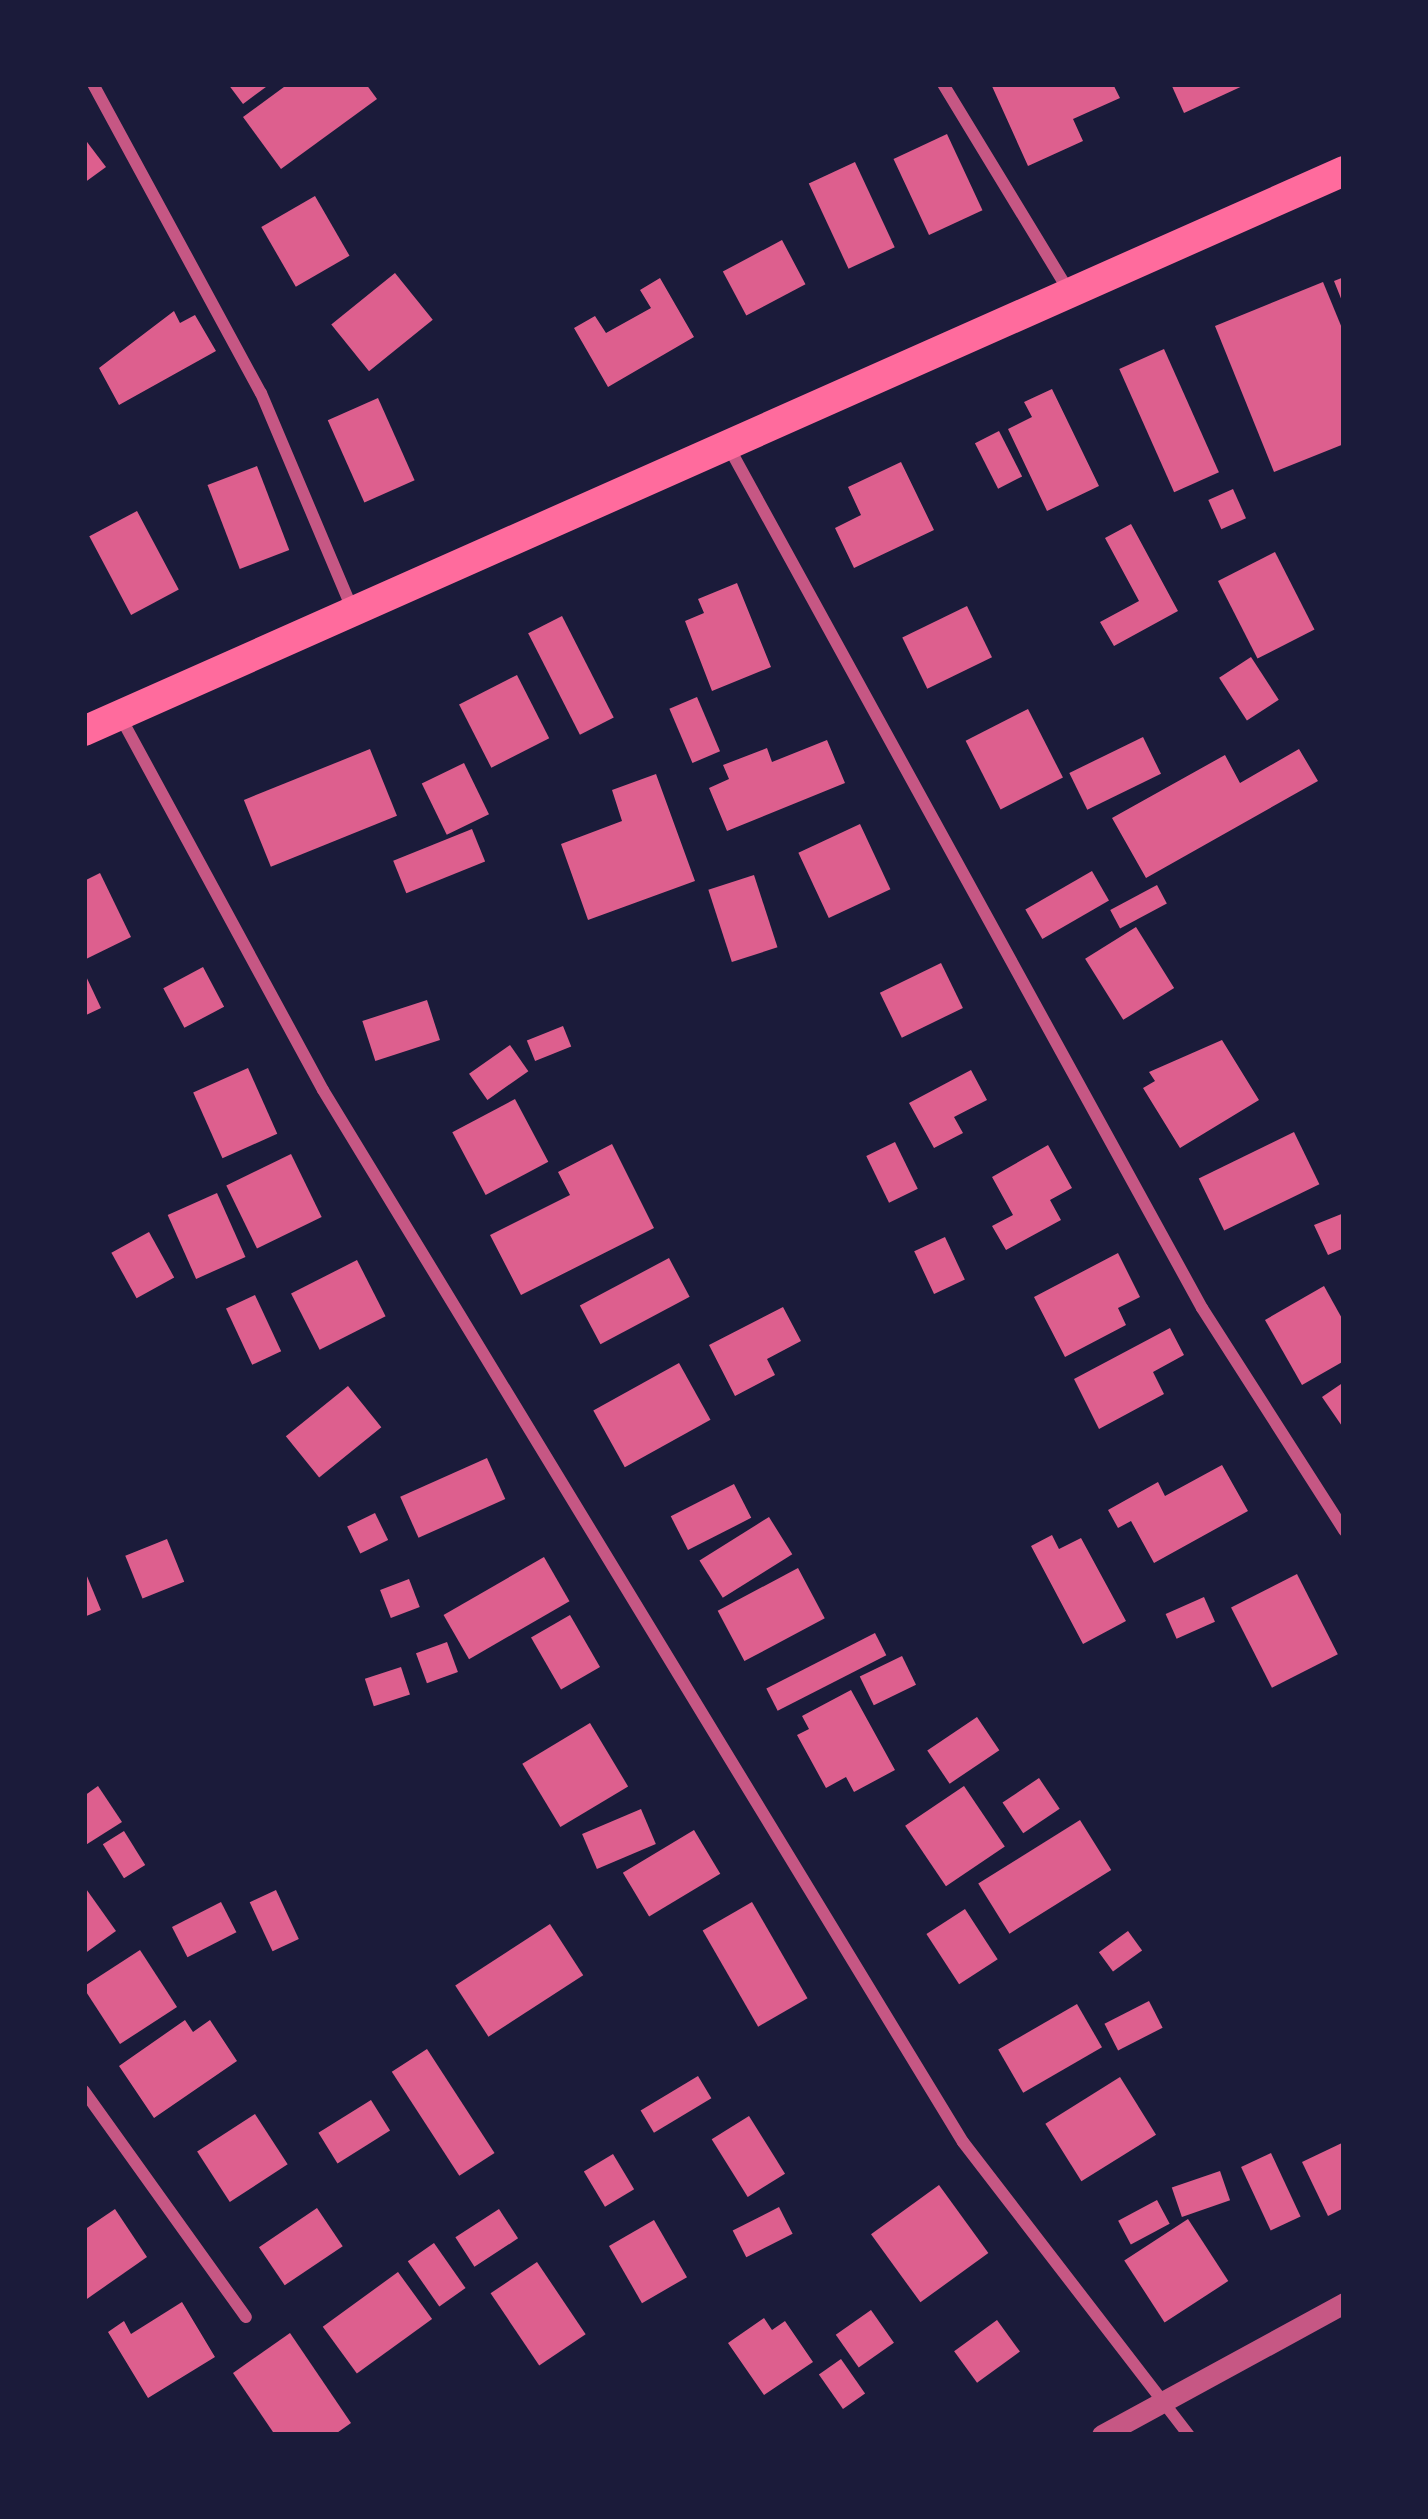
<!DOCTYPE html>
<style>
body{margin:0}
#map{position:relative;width:1428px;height:2519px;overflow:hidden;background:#1b1b3a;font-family:Barlow,sans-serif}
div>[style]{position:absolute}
.building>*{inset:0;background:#dd5f8e;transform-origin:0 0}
.minor>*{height:12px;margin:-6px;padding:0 6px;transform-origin:6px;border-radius:6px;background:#c65784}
.tertiary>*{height:21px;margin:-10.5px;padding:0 10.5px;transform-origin:10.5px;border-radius:10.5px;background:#c65784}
.primary>*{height:30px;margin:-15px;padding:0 15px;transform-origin:15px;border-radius:15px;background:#ff6b9d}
span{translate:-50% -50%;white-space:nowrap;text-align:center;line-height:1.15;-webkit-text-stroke:9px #1b1b3a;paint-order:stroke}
.frame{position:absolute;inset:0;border:87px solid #1b1b3a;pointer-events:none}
</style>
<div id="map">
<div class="building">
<i style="clip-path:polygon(228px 84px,270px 84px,243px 104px)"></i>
<i style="clip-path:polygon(288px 84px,366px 84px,377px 99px,281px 169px,243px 117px)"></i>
<i style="clip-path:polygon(991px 84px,1113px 84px,1120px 98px,1073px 119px,1083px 141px,1028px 166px)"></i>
<i style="clip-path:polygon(1171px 84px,1247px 84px,1184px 113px)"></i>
<i style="left:947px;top:134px;width:84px;height:59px;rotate:65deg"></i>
<i style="clip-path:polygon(84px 138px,106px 167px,84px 183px)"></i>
<i style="left:855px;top:162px;width:94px;height:51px;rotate:65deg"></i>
<i style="left:315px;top:196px;width:69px;height:62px;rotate:60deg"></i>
<i style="left:782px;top:240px;width:50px;height:67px;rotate:62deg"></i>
<i style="left:395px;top:273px;width:60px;height:82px;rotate:51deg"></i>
<i style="clip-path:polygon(1344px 277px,1344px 306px,1334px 281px)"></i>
<i style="clip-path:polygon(660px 278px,694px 337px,608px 387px,574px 328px,595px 316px,606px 333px,651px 308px,640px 290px)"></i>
<i style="clip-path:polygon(1323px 282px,1344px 333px,1344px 444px,1274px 472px,1215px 326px)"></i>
<i style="clip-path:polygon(174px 311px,180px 323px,195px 315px,216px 351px,119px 405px,99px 368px)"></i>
<i style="left:1164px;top:349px;width:135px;height:49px;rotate:66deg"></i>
<i style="clip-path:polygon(1052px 389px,1099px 486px,1047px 511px,1008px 429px,1032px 417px,1024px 402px)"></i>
<i style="left:378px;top:398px;width:90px;height:55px;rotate:66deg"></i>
<i style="left:999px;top:431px;width:51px;height:27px;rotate:63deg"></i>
<i style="clip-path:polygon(901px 462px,934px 530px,854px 568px,835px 528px,861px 515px,848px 487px)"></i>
<i style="left:257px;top:466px;width:90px;height:53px;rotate:69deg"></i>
<i style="left:1233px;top:489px;width:32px;height:27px;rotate:66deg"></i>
<i style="left:137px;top:511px;width:89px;height:54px;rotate:62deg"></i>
<i style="clip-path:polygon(1131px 524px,1178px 611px,1114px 646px,1100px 622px,1139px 601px,1105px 538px)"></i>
<i style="left:1275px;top:552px;width:87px;height:64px;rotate:63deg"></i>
<i style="clip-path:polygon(737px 583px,771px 667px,712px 691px,685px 621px,704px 613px,698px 599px)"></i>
<i style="left:967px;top:606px;width:57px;height:72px;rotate:64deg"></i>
<i style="left:562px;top:616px;width:114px;height:38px;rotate:63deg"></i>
<i style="left:1251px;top:657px;width:51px;height:38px;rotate:57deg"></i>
<i style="left:517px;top:675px;width:71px;height:65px;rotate:63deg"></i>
<i style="left:697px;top:697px;width:59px;height:30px;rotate:67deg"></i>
<i style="left:1028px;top:709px;width:77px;height:70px;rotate:63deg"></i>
<i style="left:1143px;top:737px;width:41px;height:82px;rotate:64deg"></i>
<i style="clip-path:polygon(827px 740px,845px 783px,727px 831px,709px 788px,729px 779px,723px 765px,767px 748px,772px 762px)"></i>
<i style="left:370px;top:749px;width:72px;height:136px;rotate:68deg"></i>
<i style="clip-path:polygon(1299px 749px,1318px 781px,1146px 878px,1112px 818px,1225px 755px,1240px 783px)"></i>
<i style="left:464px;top:763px;width:57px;height:47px;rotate:64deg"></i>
<i style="clip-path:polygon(656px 774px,695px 881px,588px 920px,561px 844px,622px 821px,612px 790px)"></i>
<i style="left:860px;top:824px;width:72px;height:68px;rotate:65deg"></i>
<i style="left:472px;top:829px;width:35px;height:85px;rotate:68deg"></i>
<i style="left:1092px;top:871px;width:34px;height:77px;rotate:60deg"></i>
<i style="clip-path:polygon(100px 873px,131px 937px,84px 960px,84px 881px)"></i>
<i style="left:754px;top:875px;width:76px;height:48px;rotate:72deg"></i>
<i style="left:1157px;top:885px;width:21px;height:53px;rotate:62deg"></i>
<i style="left:1136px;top:927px;width:72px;height:60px;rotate:58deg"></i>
<i style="left:941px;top:963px;width:50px;height:68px;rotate:64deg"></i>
<i style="left:203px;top:967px;width:45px;height:45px;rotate:62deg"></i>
<i style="clip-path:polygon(84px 972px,101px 1008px,84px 1016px)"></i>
<i style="left:427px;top:1000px;width:42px;height:68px;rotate:72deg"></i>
<i style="left:563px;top:1026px;width:22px;height:39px;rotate:68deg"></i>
<i style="clip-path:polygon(1222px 1040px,1259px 1100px,1180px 1148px,1143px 1088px,1155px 1081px,1149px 1072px)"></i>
<i style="left:510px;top:1045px;width:32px;height:50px;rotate:55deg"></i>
<i style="left:248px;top:1068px;width:72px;height:60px;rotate:66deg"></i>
<i style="clip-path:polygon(971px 1070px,987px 1100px,954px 1117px,963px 1133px,934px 1148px,909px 1103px)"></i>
<i style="left:515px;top:1099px;width:71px;height:71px;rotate:62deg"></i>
<i style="left:1294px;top:1132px;width:58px;height:106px;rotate:64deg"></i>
<i style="left:895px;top:1142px;width:52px;height:32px;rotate:64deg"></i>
<i style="clip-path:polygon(612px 1144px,654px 1228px,521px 1295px,490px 1235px,570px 1195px,558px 1172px)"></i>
<i style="clip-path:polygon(1048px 1145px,1072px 1188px,1050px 1200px,1061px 1220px,1006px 1250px,992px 1226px,1013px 1215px,992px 1177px)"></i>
<i style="left:291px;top:1154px;width:70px;height:72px;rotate:64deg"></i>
<i style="left:217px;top:1193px;width:70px;height:54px;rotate:66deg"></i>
<i style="clip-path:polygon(1344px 1213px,1344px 1248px,1328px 1255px,1314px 1225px)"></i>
<i style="left:149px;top:1232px;width:52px;height:43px;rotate:61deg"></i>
<i style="left:945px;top:1237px;width:47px;height:34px;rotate:65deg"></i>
<i style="clip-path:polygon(1118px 1253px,1140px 1297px,1118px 1308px,1126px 1325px,1065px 1357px,1034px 1297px)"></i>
<i style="left:669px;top:1258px;width:44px;height:101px;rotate:62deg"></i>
<i style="left:357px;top:1260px;width:63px;height:74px;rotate:63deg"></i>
<i style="clip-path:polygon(1324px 1286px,1344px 1322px,1344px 1361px,1302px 1385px,1265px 1320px)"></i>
<i style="left:255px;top:1295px;width:62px;height:32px;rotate:65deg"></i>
<i style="clip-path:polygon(783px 1307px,801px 1341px,767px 1359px,775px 1375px,735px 1396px,709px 1345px)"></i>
<i style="clip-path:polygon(1170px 1328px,1184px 1355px,1153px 1372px,1164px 1394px,1099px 1429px,1074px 1379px)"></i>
<i style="left:679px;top:1363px;width:65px;height:98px;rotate:61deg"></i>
<i style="clip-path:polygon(1344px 1382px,1344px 1429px,1322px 1397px)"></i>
<i style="left:348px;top:1386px;width:53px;height:80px;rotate:51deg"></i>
<i style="left:487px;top:1458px;width:45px;height:95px;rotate:66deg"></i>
<i style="clip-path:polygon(1222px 1465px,1248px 1511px,1154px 1563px,1131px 1521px,1118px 1528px,1108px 1510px,1158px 1482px,1165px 1496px)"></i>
<i style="left:734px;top:1484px;width:38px;height:71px;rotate:63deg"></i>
<i style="left:375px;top:1513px;width:30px;height:31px;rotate:64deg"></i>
<i style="left:769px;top:1517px;width:44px;height:82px;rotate:58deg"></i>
<i style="clip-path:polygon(1052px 1535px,1059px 1549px,1081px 1538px,1126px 1621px,1083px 1644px,1031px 1546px)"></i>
<i style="left:167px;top:1539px;width:46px;height:45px;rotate:68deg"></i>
<i style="left:544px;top:1557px;width:51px;height:116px;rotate:60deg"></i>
<i style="left:798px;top:1568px;width:57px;height:91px;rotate:62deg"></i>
<i style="clip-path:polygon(84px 1569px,101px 1610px,84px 1617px)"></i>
<i style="left:1297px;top:1574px;width:90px;height:74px;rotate:63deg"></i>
<i style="left:409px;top:1579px;width:30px;height:31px;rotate:69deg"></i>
<i style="left:1204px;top:1597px;width:27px;height:42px;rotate:66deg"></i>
<i style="left:570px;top:1615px;width:60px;height:45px;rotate:60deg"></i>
<i style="left:875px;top:1633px;width:25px;height:122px;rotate:63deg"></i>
<i style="left:447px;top:1642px;width:32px;height:33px;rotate:70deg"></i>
<i style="left:902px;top:1656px;width:32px;height:47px;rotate:64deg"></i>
<i style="left:401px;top:1667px;width:29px;height:38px;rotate:72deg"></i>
<i style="clip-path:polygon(851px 1690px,895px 1770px,854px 1792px,846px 1777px,826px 1788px,797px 1735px,809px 1729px,802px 1716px)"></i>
<i style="left:977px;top:1717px;width:40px;height:60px;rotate:56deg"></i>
<i style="left:590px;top:1723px;width:74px;height:79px;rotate:59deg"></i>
<i style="left:1039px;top:1778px;width:37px;height:44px;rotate:56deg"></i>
<i style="clip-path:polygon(98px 1786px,122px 1822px,84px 1846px,84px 1796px)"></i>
<i style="left:964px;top:1786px;width:73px;height:71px;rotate:56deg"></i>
<i style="left:641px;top:1809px;width:38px;height:64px;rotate:67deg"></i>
<i style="left:1080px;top:1820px;width:59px;height:120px;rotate:58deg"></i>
<i style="left:694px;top:1830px;width:51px;height:83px;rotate:59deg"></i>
<i style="left:124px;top:1831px;width:40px;height:25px;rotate:58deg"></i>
<i style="clip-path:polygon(84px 1886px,116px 1931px,84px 1954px)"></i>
<i style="left:276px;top:1890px;width:54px;height:29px;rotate:65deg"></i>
<i style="left:221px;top:1902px;width:34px;height:55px;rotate:63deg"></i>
<i style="left:752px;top:1902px;width:111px;height:57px;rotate:60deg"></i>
<i style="left:965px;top:1909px;width:60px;height:46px;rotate:57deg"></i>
<i style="left:550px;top:1924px;width:61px;height:113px;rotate:57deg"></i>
<i style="left:1128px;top:1931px;width:24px;height:36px;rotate:54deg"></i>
<i style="left:140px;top:1950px;width:68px;height:68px;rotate:57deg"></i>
<i style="left:1149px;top:2001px;width:30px;height:50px;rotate:63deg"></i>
<i style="left:1077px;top:2004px;width:50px;height:91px;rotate:60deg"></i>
<i style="clip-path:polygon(185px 2020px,193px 2032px,210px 2020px,237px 2061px,154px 2118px,119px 2066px)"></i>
<i style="left:427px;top:2049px;width:124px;height:42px;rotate:57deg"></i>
<i style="left:698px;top:2076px;width:26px;height:67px;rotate:59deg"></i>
<i style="left:1120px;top:2077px;width:68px;height:88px;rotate:58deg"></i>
<i style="left:371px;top:2100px;width:36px;height:62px;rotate:58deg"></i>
<i style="left:255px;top:2114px;width:60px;height:69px;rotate:57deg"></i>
<i style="left:749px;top:2116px;width:68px;height:44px;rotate:58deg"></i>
<i style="clip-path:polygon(1344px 2142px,1344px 2208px,1328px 2216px,1302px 2162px)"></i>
<i style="left:1271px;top:2153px;width:70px;height:33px;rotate:65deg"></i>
<i style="left:613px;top:2154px;width:41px;height:34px;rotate:59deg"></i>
<i style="left:1220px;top:2171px;width:31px;height:51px;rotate:71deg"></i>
<i style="left:939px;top:2185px;width:84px;height:84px;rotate:54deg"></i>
<i style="left:1157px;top:2200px;width:27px;height:44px;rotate:62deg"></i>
<i style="left:779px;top:2207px;width:30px;height:52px;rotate:63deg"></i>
<i style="left:317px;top:2208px;width:46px;height:70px;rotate:56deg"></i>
<i style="clip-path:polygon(115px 2209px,147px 2257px,84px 2301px,84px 2230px)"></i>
<i style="left:499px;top:2209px;width:35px;height:52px;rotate:57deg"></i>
<i style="left:1188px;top:2219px;width:74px;height:76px;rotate:57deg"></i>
<i style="left:654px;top:2220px;width:66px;height:52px;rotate:60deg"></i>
<i style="left:434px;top:2243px;width:55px;height:32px;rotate:55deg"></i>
<i style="left:537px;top:2262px;width:87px;height:56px;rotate:56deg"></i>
<i style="left:398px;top:2272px;width:58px;height:93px;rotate:54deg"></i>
<i style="clip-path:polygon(182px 2302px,215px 2357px,148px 2398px,108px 2332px,124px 2321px,131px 2334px)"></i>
<i style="left:871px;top:2310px;width:40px;height:43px;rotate:55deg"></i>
<i style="clip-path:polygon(764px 2318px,772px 2330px,785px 2321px,813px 2362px,764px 2395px,728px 2343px)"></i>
<i style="left:997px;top:2320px;width:39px;height:53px;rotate:54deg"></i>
<i style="clip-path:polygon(290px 2333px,351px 2423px,334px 2435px,275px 2435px,233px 2373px)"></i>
<i style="left:841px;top:2359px;width:42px;height:27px;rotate:55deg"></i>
</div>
<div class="minor">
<i style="left:93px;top:84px;width:352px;rotate:61.5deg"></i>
<i style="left:261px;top:393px;width:233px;rotate:67.1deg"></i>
<i style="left:943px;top:84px;width:245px;rotate:58.7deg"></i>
<i style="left:727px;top:444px;width:986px;rotate:61.2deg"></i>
<i style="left:1202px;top:1308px;width:264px;rotate:57.4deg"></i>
<i style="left:121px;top:718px;width:423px;rotate:61.5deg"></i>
<i style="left:323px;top:1090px;width:1231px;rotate:58.69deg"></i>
<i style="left:963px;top:2142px;width:370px;rotate:52.4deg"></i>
<i style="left:84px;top:2091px;width:278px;rotate:54.4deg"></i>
</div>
<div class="tertiary">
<i style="left:1102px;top:2435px;width:276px;rotate:-28.6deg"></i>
</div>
<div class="primary">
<i style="left:84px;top:731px;width:1379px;rotate:-23.96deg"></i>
</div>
<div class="frame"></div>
</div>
